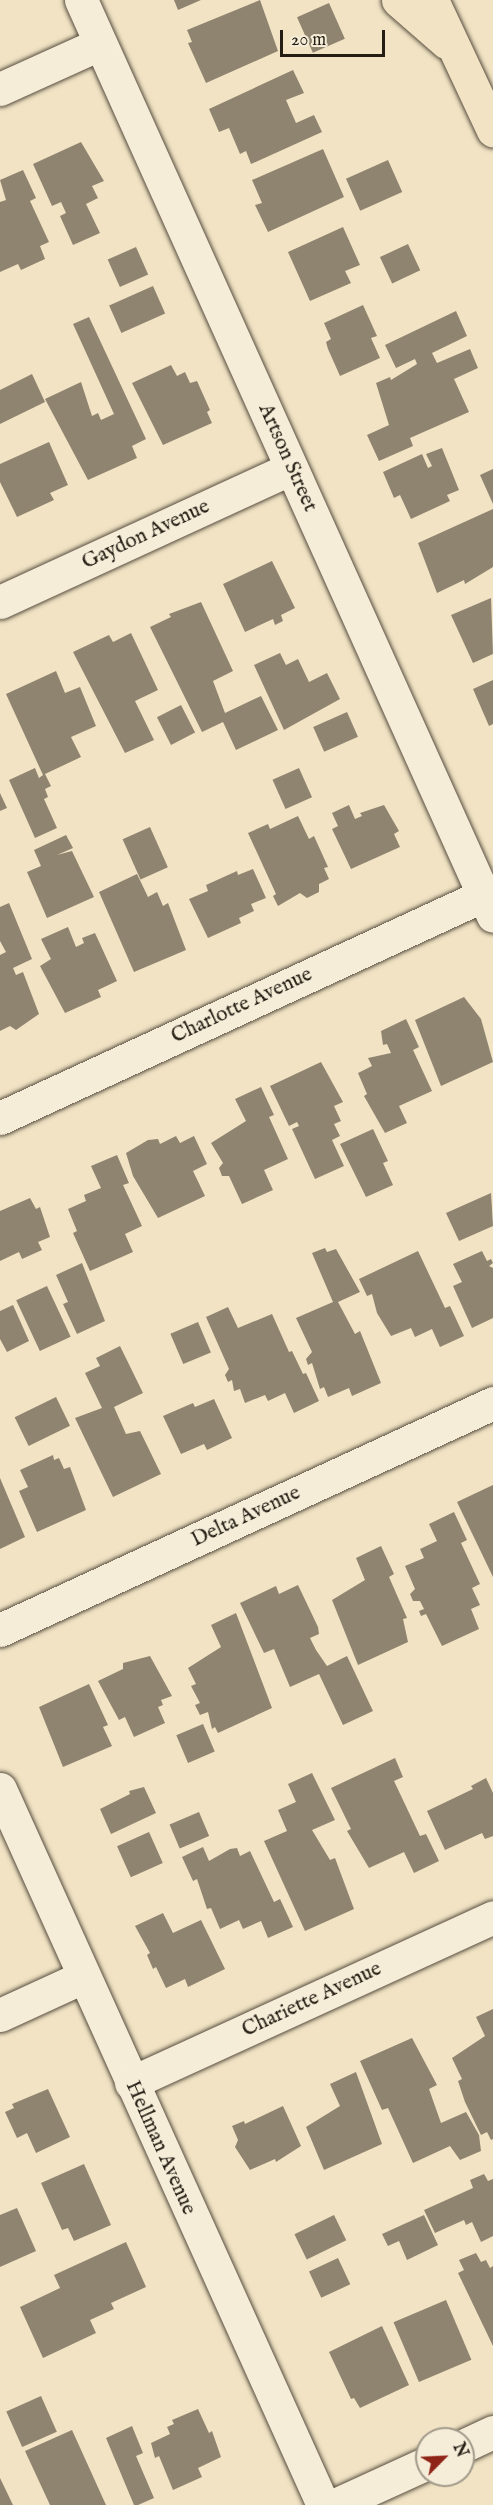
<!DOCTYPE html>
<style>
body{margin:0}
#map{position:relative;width:493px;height:2505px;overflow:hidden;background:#f1e3c4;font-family:"IM FELL English",serif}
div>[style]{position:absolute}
.building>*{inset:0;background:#8f846f;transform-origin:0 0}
.roads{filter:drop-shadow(0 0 2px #574e3f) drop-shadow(0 0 2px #574e3f)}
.minor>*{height:33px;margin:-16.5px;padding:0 16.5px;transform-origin:16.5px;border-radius:16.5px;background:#f6edd9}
.highway>*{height:33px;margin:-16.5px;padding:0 16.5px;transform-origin:16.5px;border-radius:16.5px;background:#f1e3c4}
span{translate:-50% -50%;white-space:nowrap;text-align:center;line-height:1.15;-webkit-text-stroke:5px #f6edd9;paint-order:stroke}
.street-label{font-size:21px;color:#241d13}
.north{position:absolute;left:415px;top:2427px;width:60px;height:60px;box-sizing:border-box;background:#f6edd9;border:2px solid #a29a8a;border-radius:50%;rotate:66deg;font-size:16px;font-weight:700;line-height:24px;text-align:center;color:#241d13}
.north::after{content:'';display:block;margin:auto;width:21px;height:27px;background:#8f2418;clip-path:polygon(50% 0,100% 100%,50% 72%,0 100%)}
.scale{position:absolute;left:280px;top:30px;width:105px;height:27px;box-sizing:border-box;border:3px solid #241d13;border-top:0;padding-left:8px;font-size:18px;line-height:21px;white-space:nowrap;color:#241d13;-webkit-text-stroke:4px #f6edd9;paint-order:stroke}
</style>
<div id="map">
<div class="building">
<i style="clip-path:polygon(174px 0,201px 0,178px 10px)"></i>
<i style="clip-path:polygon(260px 0,278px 51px,206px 83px,188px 43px,192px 42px,187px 30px)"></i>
<i style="left:329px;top:3px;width:39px;height:35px;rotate:66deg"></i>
<i style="clip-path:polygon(293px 70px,304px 93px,286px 100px,296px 123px,314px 115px,322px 132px,251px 164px,246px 151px,240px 154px,229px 128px,219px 132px,209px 109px)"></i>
<i style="clip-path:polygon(81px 142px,104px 181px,92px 186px,98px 198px,86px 204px,100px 233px,73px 245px,60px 216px,66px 213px,61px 202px,52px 206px,33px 164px)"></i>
<i style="clip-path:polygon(323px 149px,344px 197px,268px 232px,255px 205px,262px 203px,252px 180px)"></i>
<i style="left:388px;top:160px;width:35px;height:46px;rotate:66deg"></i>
<i style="clip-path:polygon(23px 170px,36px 198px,30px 201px,49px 242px,40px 246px,45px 259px,21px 270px,18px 264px,0 272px,0 202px,6px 200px,0 180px)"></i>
<i style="clip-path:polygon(343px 227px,360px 265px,345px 271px,351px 283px,310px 301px,288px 252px)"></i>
<i style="left:408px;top:244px;width:29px;height:31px;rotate:65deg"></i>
<i style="left:136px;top:247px;width:30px;height:31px;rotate:66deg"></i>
<i style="left:153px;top:286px;width:30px;height:48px;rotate:66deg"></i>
<i style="clip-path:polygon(363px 305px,377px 336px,371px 338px,380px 358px,340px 376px,328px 349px,326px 342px,331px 339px,324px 323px)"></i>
<i style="clip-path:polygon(456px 311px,467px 336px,432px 353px,437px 363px,470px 349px,478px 368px,454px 379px,469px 412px,410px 438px,413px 446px,379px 461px,367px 435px,389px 425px,376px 383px,390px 377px,391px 380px,417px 364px,415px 359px,396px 368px,385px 345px)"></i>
<i style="clip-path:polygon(89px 317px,146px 439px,132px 446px,137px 458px,88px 480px,45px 399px,81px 382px,92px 416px,98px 413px,101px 420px,114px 414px,73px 324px)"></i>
<i style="clip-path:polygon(171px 365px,177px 376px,185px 372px,190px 383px,197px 381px,210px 410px,207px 412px,212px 423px,163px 445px,132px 383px)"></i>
<i style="clip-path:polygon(32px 374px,45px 402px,0 424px,0 390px)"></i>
<i style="clip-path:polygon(49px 442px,68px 485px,50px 493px,54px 500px,17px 517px,0 482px,0 464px)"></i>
<i style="clip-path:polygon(442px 448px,459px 490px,447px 495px,450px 501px,411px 519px,400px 495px,394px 498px,383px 472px,422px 454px,428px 468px,432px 466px,426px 454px)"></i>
<i style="clip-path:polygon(493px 469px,493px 504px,480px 475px)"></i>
<i style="clip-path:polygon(493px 509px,493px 567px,465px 584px,464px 580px,437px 593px,418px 543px)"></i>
<i style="clip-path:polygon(272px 561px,295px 608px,281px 615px,283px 621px,275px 625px,273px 619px,245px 632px,223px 584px)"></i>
<i style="clip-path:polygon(491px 598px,493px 654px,473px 663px,451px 615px)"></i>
<i style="clip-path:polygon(201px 602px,233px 671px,213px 681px,225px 713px,261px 696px,278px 730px,236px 750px,223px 722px,202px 732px,150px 627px,171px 617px,169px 614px)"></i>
<i style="clip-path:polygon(131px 633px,158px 690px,135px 701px,154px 740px,125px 753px,73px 652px,109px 635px,113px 642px)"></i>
<i style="clip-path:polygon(280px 653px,286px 665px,298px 659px,309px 682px,327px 673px,340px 699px,284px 730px,254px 665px)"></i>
<i style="clip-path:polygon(56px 671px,65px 693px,80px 687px,96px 726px,71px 737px,81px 757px,45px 774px,51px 786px,45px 789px,48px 797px,44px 799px,57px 828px,35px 838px,9px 780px,35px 768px,39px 778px,43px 775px,6px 694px)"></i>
<i style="clip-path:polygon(493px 680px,493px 724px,489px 726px,473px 689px)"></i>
<i style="left:181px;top:705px;width:31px;height:27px;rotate:63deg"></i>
<i style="left:347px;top:712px;width:27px;height:37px;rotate:66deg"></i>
<i style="left:299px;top:768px;width:32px;height:29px;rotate:66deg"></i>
<i style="clip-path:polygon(0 793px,7px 808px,0 811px)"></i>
<i style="clip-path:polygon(349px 805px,355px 819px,362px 816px,360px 813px,384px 805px,399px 831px,394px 834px,400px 847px,351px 869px,332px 829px,338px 826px,332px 813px)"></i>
<i style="clip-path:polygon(298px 816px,309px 839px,314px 836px,328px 867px,324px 868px,329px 879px,319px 884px,319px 892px,307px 898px,300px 893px,278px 906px,273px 896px,276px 894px,248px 833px,268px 824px,270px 829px)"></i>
<i style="left:150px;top:827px;width:44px;height:30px;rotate:66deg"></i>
<i style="clip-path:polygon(66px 835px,73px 848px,57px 855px,72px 851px,94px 897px,47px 918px,27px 872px,41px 866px,34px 850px)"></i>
<i style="clip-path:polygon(253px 869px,266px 898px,251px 904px,254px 911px,239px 918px,241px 923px,208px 938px,189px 899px,208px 891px,206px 885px,237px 871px,238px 875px)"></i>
<i style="clip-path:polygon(137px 874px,148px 897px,157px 892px,163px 906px,168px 903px,186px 950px,134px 972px,99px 892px)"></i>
<i style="clip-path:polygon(9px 903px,32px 959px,13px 968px,16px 975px,23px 972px,39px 1014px,16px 1030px,10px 1026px,0 1031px,0 955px,6px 952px,0 941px,0 907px)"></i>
<i style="clip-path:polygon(68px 927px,76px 947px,84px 943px,82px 938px,95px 933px,117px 981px,98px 990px,101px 997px,65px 1013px,40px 966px,51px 959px,41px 939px)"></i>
<i style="clip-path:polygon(464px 997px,481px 1019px,493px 1062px,441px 1086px,415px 1020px)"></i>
<i style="clip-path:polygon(406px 1019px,419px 1047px,413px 1050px,432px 1091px,399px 1106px,407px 1123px,385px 1133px,364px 1096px,367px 1094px,358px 1073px,372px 1066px,368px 1058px,391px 1053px,387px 1044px,383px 1045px,381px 1031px)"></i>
<i style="clip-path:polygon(321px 1062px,343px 1102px,334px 1106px,341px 1121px,334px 1124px,340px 1136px,332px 1140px,344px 1166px,315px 1179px,292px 1129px,299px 1126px,297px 1122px,289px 1126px,270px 1086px)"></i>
<i style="clip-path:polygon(261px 1087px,274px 1115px,269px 1117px,288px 1159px,264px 1170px,273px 1190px,242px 1204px,229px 1176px,222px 1176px,219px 1168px,223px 1163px,211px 1143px,246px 1121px,235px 1099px)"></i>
<i style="clip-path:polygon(373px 1129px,388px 1161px,383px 1163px,393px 1185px,366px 1197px,340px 1144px)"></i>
<i style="clip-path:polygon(176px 1136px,180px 1143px,194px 1136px,207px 1164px,193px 1171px,205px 1196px,158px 1218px,133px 1176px,126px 1153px,148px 1140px,158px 1139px,160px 1144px)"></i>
<i style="clip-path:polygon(117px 1155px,129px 1183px,123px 1185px,142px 1226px,125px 1234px,133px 1252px,90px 1271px,73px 1233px,77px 1231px,68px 1209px,86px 1201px,84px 1195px,101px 1188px,91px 1166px)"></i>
<i style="clip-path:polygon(491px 1193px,493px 1226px,459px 1241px,446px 1213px)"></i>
<i style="clip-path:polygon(30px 1198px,36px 1209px,40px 1207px,50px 1237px,38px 1242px,42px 1250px,22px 1259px,19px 1252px,0 1261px,0 1211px)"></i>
<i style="clip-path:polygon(325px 1248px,327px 1252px,336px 1249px,360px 1292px,338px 1302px,355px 1334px,360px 1331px,381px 1383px,352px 1396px,349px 1388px,328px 1397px,324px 1387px,320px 1389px,312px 1363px,308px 1365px,306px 1359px,312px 1352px,296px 1318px,333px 1302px,312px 1253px)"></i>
<i style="clip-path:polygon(418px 1251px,445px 1308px,450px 1306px,464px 1336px,440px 1347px,432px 1329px,415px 1337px,411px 1328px,391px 1336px,377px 1313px,372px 1294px,367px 1296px,359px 1279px)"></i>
<i style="clip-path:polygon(482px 1251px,487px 1261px,491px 1259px,493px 1263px,489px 1266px,493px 1268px,493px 1318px,472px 1328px,453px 1286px,462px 1282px,453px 1264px)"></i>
<i style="clip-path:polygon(82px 1263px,105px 1321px,77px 1334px,63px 1304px,68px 1302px,56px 1275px)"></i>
<i style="left:47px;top:1286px;width:56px;height:34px;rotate:65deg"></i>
<i style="clip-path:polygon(13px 1305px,29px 1341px,7px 1352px,0 1339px,0 1311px)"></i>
<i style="clip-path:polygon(228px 1307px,238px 1328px,272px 1314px,289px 1352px,292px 1351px,303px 1374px,306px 1373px,319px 1401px,294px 1413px,285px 1393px,268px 1401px,265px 1395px,245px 1403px,240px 1389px,234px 1391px,232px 1380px,228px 1382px,225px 1375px,229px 1369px,206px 1317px)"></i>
<i style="left:198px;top:1322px;width:33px;height:30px;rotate:67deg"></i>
<i style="clip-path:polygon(120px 1346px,143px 1393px,114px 1407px,126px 1434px,140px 1431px,161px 1474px,113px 1497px,75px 1418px,102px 1408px,85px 1373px,100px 1366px,96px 1358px)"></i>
<i style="left:56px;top:1397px;width:32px;height:46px;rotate:64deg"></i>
<i style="clip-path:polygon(214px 1399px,232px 1438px,207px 1450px,204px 1444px,181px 1454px,163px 1416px,193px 1403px,195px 1407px)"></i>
<i style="clip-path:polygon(53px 1455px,54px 1460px,59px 1458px,64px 1469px,70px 1467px,86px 1510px,37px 1532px,19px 1491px,28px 1487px,20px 1470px)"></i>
<i style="clip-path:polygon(0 1478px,25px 1537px,0 1549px)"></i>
<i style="clip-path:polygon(493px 1485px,493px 1577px,457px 1502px)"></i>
<i style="clip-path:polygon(454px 1512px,467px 1540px,461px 1543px,480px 1584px,472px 1588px,480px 1605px,471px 1609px,479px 1629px,442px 1646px,426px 1614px,421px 1616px,419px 1611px,424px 1609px,420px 1601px,413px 1601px,410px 1594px,415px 1589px,405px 1566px,424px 1558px,420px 1549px,437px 1541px,429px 1524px)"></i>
<i style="clip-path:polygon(381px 1546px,394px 1574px,389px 1577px,407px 1618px,403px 1619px,408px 1642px,358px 1665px,332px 1600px,365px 1580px,356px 1558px)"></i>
<i style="clip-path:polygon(298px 1585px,318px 1627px,319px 1634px,310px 1638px,316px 1650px,327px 1666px,347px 1656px,373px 1711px,343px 1725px,319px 1674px,290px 1687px,274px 1649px,264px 1653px,240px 1603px,276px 1586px,279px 1594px)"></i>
<i style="clip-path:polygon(236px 1613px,272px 1708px,218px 1733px,215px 1727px,212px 1729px,208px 1712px,200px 1715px,195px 1705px,200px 1703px,191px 1686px,196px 1684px,188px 1668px,221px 1647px,211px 1625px)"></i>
<i style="clip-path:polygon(150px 1656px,172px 1696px,161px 1700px,163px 1705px,158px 1707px,165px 1723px,134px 1737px,125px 1717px,119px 1720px,98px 1681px,123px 1669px,123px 1663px)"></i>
<i style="clip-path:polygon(89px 1684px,108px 1725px,103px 1727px,112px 1746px,63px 1767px,39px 1707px)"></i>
<i style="left:203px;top:1724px;width:30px;height:29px;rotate:67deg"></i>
<i style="clip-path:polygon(395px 1758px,403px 1777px,394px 1781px,420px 1836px,426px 1834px,439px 1861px,414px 1873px,404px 1852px,369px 1868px,347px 1831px,351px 1829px,331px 1788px)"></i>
<i style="clip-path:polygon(312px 1773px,335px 1820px,312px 1830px,330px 1860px,335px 1858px,354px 1909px,305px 1931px,264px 1841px,287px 1831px,278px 1810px,296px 1802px,288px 1784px)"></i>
<i style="clip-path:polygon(486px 1778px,493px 1793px,493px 1836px,485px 1839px,482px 1833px,445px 1850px,427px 1811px,473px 1789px,471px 1786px)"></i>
<i style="clip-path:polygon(144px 1787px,156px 1813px,111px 1834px,100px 1809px,130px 1794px,129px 1791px)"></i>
<i style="left:199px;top:1812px;width:26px;height:32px;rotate:67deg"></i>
<i style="left:149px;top:1832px;width:34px;height:35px;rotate:66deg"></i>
<i style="clip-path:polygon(203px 1847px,209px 1861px,230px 1849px,237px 1848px,240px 1856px,250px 1851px,274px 1902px,280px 1899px,293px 1927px,268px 1938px,261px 1921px,243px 1929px,239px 1920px,220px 1929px,211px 1908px,207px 1909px,197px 1879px,193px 1881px,182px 1857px)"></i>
<i style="clip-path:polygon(163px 1913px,173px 1933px,201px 1920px,225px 1969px,188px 1987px,185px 1979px,166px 1988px,156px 1967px,153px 1969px,147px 1955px,150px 1953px,135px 1926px)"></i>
<i style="clip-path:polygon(493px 2009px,493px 2139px,491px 2140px,487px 2132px,481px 2135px,465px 2102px,458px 2081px,462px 2079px,452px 2058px,485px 2036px,476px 2017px)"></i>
<i style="clip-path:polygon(412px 2038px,437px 2085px,429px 2089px,441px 2123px,466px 2112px,479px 2135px,481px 2151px,460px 2160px,450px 2146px,413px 2163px,388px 2108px,382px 2110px,360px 2061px)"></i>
<i style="clip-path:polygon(356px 2072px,382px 2144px,324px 2170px,306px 2127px,340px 2106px,330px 2084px)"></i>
<i style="clip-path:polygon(48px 2089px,70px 2137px,36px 2153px,27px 2133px,17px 2138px,5px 2112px,14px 2108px,12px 2104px)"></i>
<i style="clip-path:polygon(283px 2106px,301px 2146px,276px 2162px,275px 2159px,250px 2170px,235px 2147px,238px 2140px,232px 2126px,244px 2121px,245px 2124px)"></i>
<i style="clip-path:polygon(84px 2164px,111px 2225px,74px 2241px,68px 2228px,62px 2230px,41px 2183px)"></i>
<i style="clip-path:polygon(484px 2174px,488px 2181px,493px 2179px,493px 2236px,481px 2242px,472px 2222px,466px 2225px,464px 2220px,435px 2233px,424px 2210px,473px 2188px,470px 2180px)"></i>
<i style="clip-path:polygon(17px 2208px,36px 2251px,0 2267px,0 2215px)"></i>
<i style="left:334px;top:2215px;width:28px;height:44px;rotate:64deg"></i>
<i style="clip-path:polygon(424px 2215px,438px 2245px,407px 2260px,399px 2241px,388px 2246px,382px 2234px)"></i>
<i style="clip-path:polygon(126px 2242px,146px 2287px,111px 2303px,114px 2309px,90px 2320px,96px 2333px,43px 2358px,20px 2307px,60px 2288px,54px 2275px)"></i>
<i style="clip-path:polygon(476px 2253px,481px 2262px,486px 2260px,490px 2268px,493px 2266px,493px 2346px,458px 2273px,464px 2270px,459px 2260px)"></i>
<i style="left:338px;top:2258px;width:29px;height:32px;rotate:65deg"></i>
<i style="left:446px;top:2300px;width:65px;height:57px;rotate:67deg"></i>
<i style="clip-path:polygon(382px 2326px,409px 2385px,360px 2408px,354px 2398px,351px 2399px,329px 2352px)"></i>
<i style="left:41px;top:2396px;width:39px;height:38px;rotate:66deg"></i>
<i style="clip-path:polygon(198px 2409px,209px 2433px,212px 2431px,221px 2457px,198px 2468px,202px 2477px,173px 2490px,159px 2456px,155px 2458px,151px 2443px,170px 2434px,167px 2427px,174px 2424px,172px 2420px)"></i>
<i style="clip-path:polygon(132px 2426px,143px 2453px,136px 2456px,154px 2498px,138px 2505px,134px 2505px,106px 2438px)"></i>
<i style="clip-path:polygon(72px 2430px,106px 2505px,50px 2505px,25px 2451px)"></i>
<i style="clip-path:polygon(0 2478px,13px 2505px,0 2505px)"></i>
</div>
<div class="roads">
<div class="minor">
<i style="left:81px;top:0;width:1004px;rotate:65.78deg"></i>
<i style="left:0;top:89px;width:109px;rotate:-24.4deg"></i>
<i style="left:0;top:602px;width:320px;rotate:-24.7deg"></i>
<i style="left:0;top:1118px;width:533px;rotate:-24.74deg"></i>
<i style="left:0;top:1630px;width:543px;rotate:-24.72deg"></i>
<i style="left:0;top:1789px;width:785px;rotate:65.72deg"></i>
<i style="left:0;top:2015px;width:91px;rotate:-24.6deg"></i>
<i style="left:131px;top:2083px;width:398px;rotate:-24.6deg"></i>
<i style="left:463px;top:2446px;width:33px;rotate:-25deg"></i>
<i style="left:335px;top:2505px;width:101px;rotate:-24.5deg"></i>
</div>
<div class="highway">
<i style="left:398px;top:0;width:64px;rotate:41.2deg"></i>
<i style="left:432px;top:0;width:144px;rotate:64.9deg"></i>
</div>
</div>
<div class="street-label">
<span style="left:287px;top:458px;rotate:66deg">Artson Street</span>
<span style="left:146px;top:535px;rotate:-25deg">Gaydon Avenue</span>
<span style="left:242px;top:1006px;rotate:-25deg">Charlotte Avenue</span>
<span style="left:246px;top:1517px;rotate:-25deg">Delta Avenue</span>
<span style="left:312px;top:2000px;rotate:-25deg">Chariette Avenue</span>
<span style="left:160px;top:2148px;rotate:66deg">Hellman Avenue</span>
</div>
<div class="north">N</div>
<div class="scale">20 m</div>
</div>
